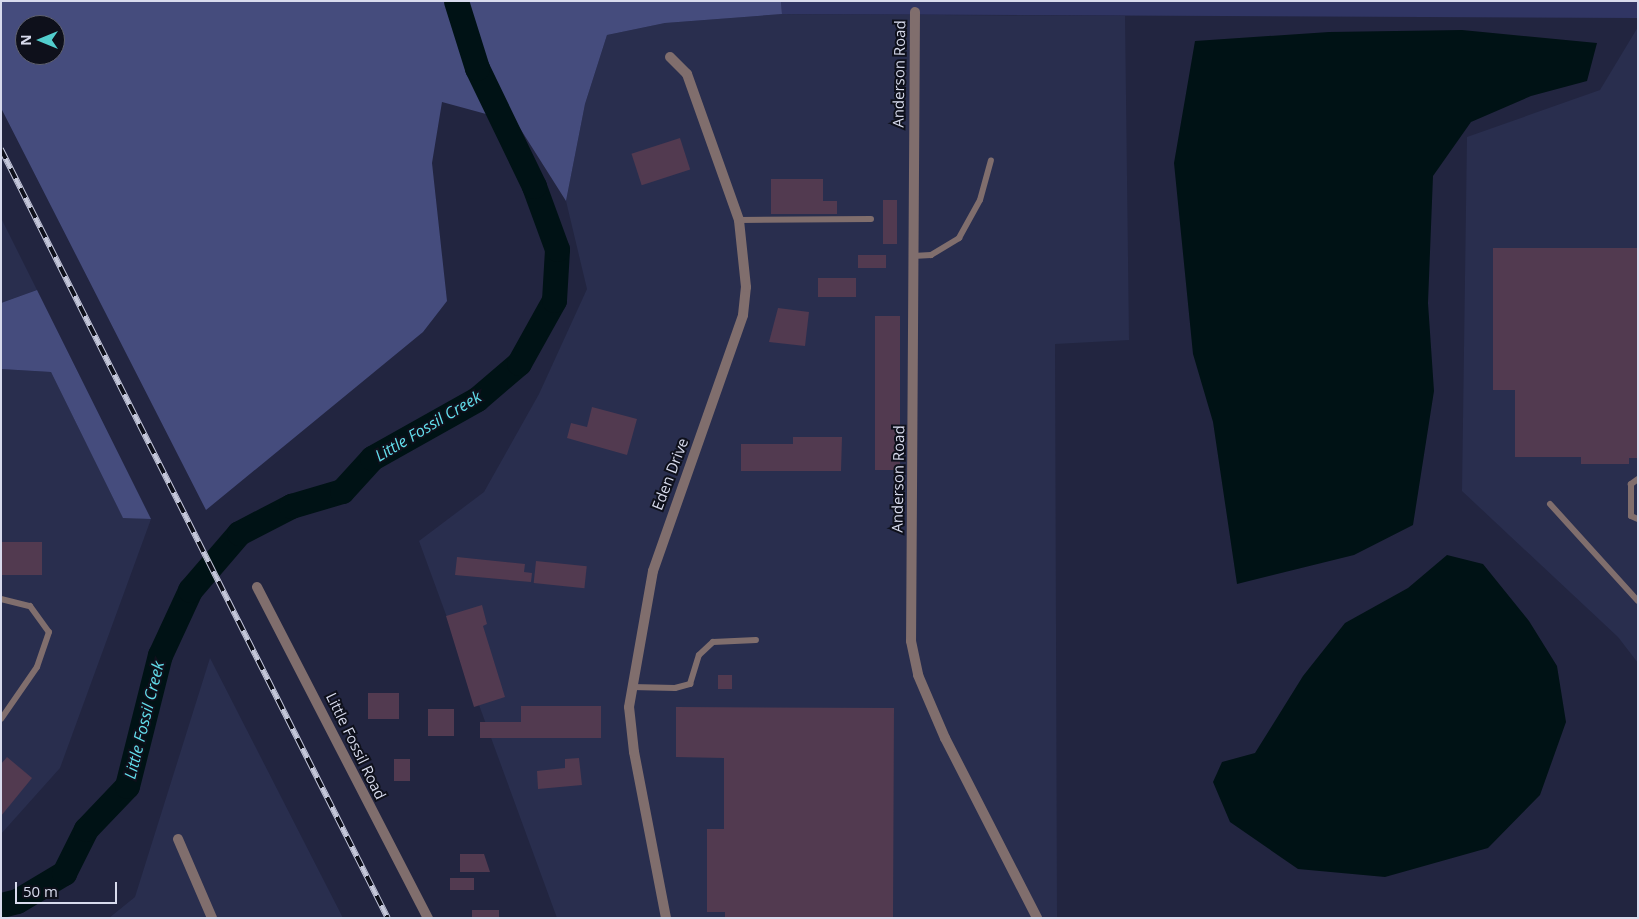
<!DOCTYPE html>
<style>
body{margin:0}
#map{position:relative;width:1639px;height:919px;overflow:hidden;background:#222540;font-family:"Open Sans",sans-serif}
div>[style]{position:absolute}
.built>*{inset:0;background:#292e4e}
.green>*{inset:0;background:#303563}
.forest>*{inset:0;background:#454c7d}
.water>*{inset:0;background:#001215}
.river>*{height:25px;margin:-12.5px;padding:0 12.5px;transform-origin:12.5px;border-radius:12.5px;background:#001215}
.building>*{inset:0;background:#523a50;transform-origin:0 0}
.service>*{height:6px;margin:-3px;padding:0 3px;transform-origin:3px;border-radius:3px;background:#806e6d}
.minor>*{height:10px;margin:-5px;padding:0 5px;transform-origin:5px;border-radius:5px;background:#806e6d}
.rail>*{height:5.5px;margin-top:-2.75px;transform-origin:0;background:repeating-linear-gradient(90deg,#0e101b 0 11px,#c4c7da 0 22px);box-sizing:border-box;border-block:1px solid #c4c7da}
span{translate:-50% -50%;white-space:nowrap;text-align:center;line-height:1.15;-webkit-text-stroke:4px #0e101b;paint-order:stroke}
.street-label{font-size:15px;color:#d8dbed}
.water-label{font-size:16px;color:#63deec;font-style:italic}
.frame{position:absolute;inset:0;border:2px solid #d8dbed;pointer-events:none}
.north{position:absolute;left:15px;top:15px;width:50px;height:50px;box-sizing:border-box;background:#0e101b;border:1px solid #5f616f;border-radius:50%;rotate:270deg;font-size:14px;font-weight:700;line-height:20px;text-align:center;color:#d8dbed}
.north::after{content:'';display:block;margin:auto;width:18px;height:22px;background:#52cdce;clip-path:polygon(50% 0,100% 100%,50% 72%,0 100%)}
.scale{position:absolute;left:15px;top:882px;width:102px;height:22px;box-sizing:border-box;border:2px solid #d8dbed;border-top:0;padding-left:6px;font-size:15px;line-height:18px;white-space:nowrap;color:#d8dbed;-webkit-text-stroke:4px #0e101b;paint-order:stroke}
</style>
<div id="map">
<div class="built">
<i style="clip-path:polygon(782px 14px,1125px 16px,1129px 340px,1055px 344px,1057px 918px,557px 918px,419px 541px,484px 492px,539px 394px,587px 289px,566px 201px,585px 104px,607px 35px,665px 23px)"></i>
<i style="clip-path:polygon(1638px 27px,1638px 663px,1618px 637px,1462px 491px,1467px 137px,1600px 90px)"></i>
<i style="clip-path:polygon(1px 218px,37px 290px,1px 303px)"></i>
<i style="clip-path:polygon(1px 369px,51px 372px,123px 517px,151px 519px,60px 768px,1px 834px)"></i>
<i style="clip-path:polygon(210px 658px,343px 918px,109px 918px,135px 897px)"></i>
</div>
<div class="green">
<i style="clip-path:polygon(781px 1px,1638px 1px,1638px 18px,782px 14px)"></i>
</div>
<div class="forest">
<i style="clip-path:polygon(evenodd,1px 1px,781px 1px,782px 14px,665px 23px,607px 35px,585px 104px,566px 201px,516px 122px,442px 102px,432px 163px,447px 301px,423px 332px,206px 510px,1px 108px,1px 1px,25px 25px,55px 25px,55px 55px,25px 55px,25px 25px)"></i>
<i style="clip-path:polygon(37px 290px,151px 519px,123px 518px,51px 372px,1px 369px,1px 303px)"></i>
</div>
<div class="water">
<i style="clip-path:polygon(1462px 30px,1597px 43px,1587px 81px,1531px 96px,1471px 122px,1433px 176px,1428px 303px,1434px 391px,1413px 525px,1354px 555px,1237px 584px,1213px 422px,1193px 354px,1174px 163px,1195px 41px,1329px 32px)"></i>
<i style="clip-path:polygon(1447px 555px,1483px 564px,1529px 621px,1557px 666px,1566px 722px,1540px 795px,1488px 848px,1385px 877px,1298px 869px,1230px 822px,1213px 782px,1222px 762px,1255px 753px,1303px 676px,1345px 623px,1408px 588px)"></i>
</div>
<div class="river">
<i style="left:1px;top:905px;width:16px;rotate:-14deg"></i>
<i style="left:17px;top:901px;width:55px;rotate:-30.8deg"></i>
<i style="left:64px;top:873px;width:49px;rotate:-63.4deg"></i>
<i style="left:86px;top:829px;width:59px;rotate:-46.4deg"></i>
<i style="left:127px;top:786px;width:135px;rotate:-75.9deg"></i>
<i style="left:160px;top:655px;width:72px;rotate:-65.2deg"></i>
<i style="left:190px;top:590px;width:75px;rotate:-49.3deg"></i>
<i style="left:239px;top:533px;width:59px;rotate:-27.4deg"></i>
<i style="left:291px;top:506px;width:53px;rotate:-16.4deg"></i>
<i style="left:342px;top:491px;width:45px;rotate:-47.7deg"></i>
<i style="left:372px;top:458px;width:120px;rotate:-29.3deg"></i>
<i style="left:477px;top:399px;width:55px;rotate:-40.6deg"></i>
<i style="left:519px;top:363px;width:72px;rotate:-60.9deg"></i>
<i style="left:554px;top:300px;width:51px;rotate:-86.6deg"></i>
<i style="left:557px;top:249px;width:67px;rotate:-110.1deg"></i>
<i style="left:534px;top:186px;width:131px;rotate:-115.8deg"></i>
<i style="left:477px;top:68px;width:70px;rotate:-107.4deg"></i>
</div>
<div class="building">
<i style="left:680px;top:138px;width:33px;height:51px;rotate:72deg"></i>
<i style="clip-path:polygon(771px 179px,823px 179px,823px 201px,837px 201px,837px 214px,771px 214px)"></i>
<i style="left:883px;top:200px;width:14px;height:44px"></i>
<i style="clip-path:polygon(1493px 248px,1638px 248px,1638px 458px,1629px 458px,1629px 464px,1581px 464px,1581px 457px,1515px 457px,1515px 390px,1493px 390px)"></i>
<i style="left:858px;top:255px;width:28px;height:13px"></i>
<i style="left:818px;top:278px;width:38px;height:19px"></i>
<i style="clip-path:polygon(778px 308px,809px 312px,805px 346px,769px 342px)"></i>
<i style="left:875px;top:316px;width:25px;height:154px"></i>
<i style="clip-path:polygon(592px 407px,637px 419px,627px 455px,567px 438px,571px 423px,587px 427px)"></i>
<i style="clip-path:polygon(793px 437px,842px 437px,841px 471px,741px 471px,741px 444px,793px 444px)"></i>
<i style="left:1px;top:542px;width:41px;height:33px"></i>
<i style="clip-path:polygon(457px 557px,525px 564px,524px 572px,532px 573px,531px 582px,455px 575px)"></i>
<i style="left:536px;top:561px;width:51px;height:22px;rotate:6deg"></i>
<i style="clip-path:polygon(482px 605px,487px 624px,483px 626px,505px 697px,474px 707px,446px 616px)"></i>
<i style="left:718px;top:675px;width:14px;height:14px"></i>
<i style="left:368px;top:693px;width:31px;height:26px"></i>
<i style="clip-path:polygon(521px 706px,601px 706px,601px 738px,480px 738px,480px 722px,521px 722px)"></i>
<i style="clip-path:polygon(676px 707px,894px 708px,893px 918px,725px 918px,725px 912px,707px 912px,707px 829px,724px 829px,724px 758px,676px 757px)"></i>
<i style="left:428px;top:709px;width:26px;height:27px"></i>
<i style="clip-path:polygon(7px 757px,32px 778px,1px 816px,1px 764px)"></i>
<i style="clip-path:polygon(579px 758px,582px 785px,538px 789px,537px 771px,565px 768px,565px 759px)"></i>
<i style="left:394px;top:759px;width:16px;height:22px"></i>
<i style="clip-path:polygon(460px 854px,484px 854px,490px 872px,460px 872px)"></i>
<i style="left:450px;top:878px;width:24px;height:12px"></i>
<i style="left:472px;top:910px;width:27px;height:8px"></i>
</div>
<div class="service">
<i style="left:739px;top:220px;width:132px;rotate:-0.4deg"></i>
<i style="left:913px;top:256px;width:18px;rotate:-3deg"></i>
<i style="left:931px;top:255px;width:33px;rotate:-31deg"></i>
<i style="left:959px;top:238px;width:43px;rotate:-61.1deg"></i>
<i style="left:980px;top:200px;width:41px;rotate:-74.6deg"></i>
<i style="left:1638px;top:479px;width:9px;rotate:144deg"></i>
<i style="left:1631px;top:484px;width:32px;rotate:90deg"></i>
<i style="left:1631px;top:516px;width:8px;rotate:23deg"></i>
<i style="left:1550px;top:504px;width:131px;rotate:47.8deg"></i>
<i style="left:1px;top:599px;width:30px;rotate:14deg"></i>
<i style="left:30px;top:606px;width:32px;rotate:54deg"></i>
<i style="left:49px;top:632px;width:37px;rotate:109deg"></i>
<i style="left:37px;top:667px;width:63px;rotate:124.7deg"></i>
<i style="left:632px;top:687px;width:43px;rotate:1.3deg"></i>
<i style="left:675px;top:688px;width:16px;rotate:-15deg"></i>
<i style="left:690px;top:684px;width:30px;rotate:-73deg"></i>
<i style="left:699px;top:655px;width:19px;rotate:-43deg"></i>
<i style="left:713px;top:642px;width:43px;rotate:-2.7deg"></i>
</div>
<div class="minor">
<i style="left:915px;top:12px;width:629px;rotate:90.36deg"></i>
<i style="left:911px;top:641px;width:35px;rotate:78deg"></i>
<i style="left:918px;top:675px;width:69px;rotate:66.8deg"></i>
<i style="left:945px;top:738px;width:202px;rotate:62.9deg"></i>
<i style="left:257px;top:587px;width:373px;rotate:62.7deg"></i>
<i style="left:178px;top:839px;width:86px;rotate:66.7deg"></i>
<i style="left:666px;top:918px;width:169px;rotate:-100.9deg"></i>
<i style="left:634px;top:752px;width:45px;rotate:-96.3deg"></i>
<i style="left:629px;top:707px;width:138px;rotate:-80deg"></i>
<i style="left:653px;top:571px;width:271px;rotate:-70.6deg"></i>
<i style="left:743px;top:315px;width:28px;rotate:-84deg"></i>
<i style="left:746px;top:287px;width:67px;rotate:-96deg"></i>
<i style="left:739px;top:220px;width:155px;rotate:-109.6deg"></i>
<i style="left:687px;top:74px;width:24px;rotate:-135deg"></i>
</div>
<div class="rail">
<i style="left:1px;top:149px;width:861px;rotate:63.29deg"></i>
</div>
<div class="street-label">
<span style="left:899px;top:74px;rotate:-89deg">Anderson Road</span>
<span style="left:670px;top:474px;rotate:-69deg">Eden Drive</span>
<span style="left:898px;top:479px;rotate:-89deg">Anderson Road</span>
<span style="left:356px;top:746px;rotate:64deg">Little Fossil Road</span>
</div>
<div class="water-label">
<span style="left:428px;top:426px;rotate:-31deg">Little Fossil Creek</span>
<span style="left:144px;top:720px;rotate:-76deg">Little Fossil Creek</span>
</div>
<div class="frame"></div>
<div class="north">N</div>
<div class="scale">50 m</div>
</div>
